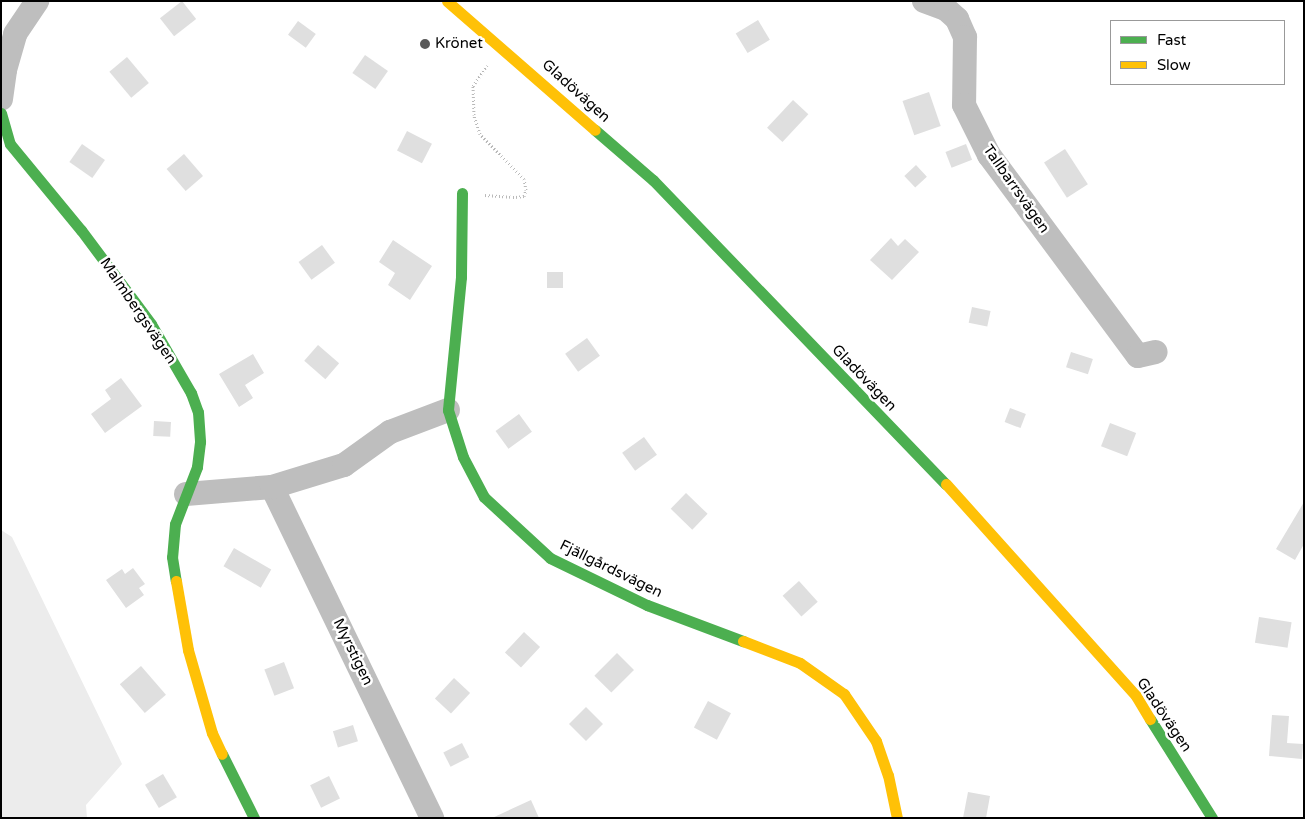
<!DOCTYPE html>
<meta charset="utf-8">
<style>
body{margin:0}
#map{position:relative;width:1305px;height:819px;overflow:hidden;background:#fff;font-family:"Varela Round",sans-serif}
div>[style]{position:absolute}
.green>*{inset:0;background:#ececec}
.building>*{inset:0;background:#dfdfdf;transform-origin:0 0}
.path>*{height:3px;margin-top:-1.5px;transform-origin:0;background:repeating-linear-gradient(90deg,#b9b9b9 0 1px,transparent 0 3.5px)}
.street>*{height:24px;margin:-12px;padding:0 12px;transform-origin:12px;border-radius:12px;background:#bebebe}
.fast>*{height:11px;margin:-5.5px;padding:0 5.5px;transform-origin:5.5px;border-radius:5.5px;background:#4caf50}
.slow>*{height:11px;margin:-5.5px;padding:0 5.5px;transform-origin:5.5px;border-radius:5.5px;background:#ffc107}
.dots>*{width:14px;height:14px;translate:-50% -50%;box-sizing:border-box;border:2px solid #fff;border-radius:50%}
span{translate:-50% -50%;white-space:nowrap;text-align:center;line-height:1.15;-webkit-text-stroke:5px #fff;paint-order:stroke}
.poi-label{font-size:15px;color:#000}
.left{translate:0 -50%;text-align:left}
.street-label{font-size:15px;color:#000}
.frame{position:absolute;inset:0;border:2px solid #000;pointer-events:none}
.legend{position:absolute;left:1110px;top:20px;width:175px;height:65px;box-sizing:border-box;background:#fff;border:1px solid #999;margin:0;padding:6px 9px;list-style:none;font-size:15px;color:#000}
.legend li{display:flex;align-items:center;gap:10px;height:25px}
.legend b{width:25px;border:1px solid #999}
</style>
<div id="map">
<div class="green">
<i style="clip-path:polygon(1px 530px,12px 537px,122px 764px,86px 805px,87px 818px,1px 818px)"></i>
</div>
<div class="building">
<i style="left:182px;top:1px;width:23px;height:28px;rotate:52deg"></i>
<i style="left:758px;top:20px;width:23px;height:26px;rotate:59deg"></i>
<i style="left:298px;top:21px;width:22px;height:17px;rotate:36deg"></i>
<i style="left:365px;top:55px;width:28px;height:22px;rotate:35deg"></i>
<i style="left:127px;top:57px;width:34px;height:23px;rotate:50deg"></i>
<i style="left:929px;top:92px;width:36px;height:28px;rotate:71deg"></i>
<i style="left:793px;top:100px;width:21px;height:38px;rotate:43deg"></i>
<i style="left:407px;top:131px;width:28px;height:22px;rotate:27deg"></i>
<i style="left:82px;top:144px;width:28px;height:22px;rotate:35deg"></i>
<i style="left:966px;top:144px;width:17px;height:22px;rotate:69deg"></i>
<i style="left:1065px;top:149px;width:42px;height:25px;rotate:57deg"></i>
<i style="left:184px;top:154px;width:29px;height:23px;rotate:49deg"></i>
<i style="left:916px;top:165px;width:16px;height:16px;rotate:47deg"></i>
<i style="clip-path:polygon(891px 238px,898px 246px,905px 239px,919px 252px,892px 280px,870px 260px)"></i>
<i style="clip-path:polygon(393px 240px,432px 266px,410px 300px,388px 285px,395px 273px,379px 262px)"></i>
<i style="left:322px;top:245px;width:22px;height:29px;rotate:54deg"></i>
<i style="left:547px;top:272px;width:16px;height:16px"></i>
<i style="left:972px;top:307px;width:19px;height:16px;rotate:12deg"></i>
<i style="left:587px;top:338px;width:22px;height:27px;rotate:54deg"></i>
<i style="left:318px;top:345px;width:28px;height:21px;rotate:41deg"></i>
<i style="left:1071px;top:352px;width:23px;height:16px;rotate:18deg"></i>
<i style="clip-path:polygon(253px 354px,264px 373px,245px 385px,253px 398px,239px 407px,219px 374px)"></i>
<i style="clip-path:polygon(121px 378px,142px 406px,105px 433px,91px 414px,111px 399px,105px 390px)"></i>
<i style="left:1010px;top:408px;width:17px;height:15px;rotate:21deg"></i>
<i style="left:519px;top:414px;width:22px;height:29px;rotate:54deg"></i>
<i style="left:154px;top:421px;width:17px;height:15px;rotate:3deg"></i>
<i style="left:1110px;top:423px;width:28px;height:25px;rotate:21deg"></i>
<i style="left:644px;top:437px;width:22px;height:27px;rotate:54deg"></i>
<i style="left:686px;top:493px;width:30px;height:22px;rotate:44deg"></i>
<i style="clip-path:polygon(1304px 502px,1304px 544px,1295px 560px,1276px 549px)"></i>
<i style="left:234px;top:548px;width:43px;height:21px;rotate:30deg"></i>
<i style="clip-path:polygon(133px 568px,145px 584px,139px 588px,144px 595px,126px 608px,106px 580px,122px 569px,125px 574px)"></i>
<i style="left:799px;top:581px;width:28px;height:22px;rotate:48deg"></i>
<i style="left:1259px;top:617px;width:33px;height:26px;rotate:9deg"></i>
<i style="left:524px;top:632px;width:22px;height:28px;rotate:43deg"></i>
<i style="left:617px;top:653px;width:24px;height:32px;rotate:45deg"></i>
<i style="left:284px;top:662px;width:28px;height:21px;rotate:69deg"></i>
<i style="left:141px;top:666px;width:38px;height:28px;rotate:49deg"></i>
<i style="left:454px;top:678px;width:22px;height:28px;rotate:43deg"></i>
<i style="left:708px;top:701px;width:26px;height:30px;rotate:28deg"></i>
<i style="left:586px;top:707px;width:24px;height:24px;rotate:45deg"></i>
<i style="clip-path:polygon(1272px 715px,1289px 716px,1287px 743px,1303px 744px,1302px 759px,1269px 756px)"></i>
<i style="left:353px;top:725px;width:17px;height:21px;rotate:73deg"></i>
<i style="left:462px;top:743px;width:16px;height:21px;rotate:63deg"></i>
<i style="left:163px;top:774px;width:27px;height:21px;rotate:59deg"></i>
<i style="left:329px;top:776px;width:25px;height:21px;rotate:64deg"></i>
<i style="clip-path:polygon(968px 792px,990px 796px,986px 818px,963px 818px)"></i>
<i style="clip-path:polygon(531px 800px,539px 818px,492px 818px)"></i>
</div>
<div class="path">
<i style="left:485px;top:195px;width:31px;rotate:4deg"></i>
<i style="left:516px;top:197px;width:8px;rotate:-7deg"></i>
<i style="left:524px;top:196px;width:6px;rotate:-72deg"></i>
<i style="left:526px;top:190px;width:11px;rotate:-100deg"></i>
<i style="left:524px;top:179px;width:63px;rotate:-134.4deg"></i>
<i style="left:480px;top:134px;width:20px;rotate:-108deg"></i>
<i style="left:474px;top:115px;width:29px;rotate:-92deg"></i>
<i style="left:473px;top:86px;width:25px;rotate:-56deg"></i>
</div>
<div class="street">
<i style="left:924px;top:1px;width:23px;rotate:20deg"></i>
<i style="left:946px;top:9px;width:15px;rotate:42deg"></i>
<i style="left:957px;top:19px;width:20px;rotate:66deg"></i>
<i style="left:965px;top:37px;width:68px;rotate:90.8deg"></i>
<i style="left:964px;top:105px;width:56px;rotate:63.4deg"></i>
<i style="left:989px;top:155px;width:250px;rotate:53.5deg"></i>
<i style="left:1138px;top:356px;width:18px;rotate:-13deg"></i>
<i style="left:1px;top:99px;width:29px;rotate:-82deg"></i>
<i style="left:5px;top:70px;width:37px;rotate:-74deg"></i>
<i style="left:15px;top:34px;width:40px;rotate:-56deg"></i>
<i style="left:272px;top:487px;width:368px;rotate:64.2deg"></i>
<i style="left:186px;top:494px;width:86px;rotate:-4.7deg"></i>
<i style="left:272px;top:487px;width:75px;rotate:-17deg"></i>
<i style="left:344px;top:465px;width:57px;rotate:-35.7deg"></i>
<i style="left:390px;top:432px;width:62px;rotate:-20.8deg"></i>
</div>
<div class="fast">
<i style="left:1px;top:113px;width:32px;rotate:74deg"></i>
<i style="left:10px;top:144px;width:112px;rotate:50.5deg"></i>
<i style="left:81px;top:230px;width:117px;rotate:53.3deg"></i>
<i style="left:151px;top:324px;width:80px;rotate:59.9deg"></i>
<i style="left:191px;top:393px;width:20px;rotate:70deg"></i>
<i style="left:198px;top:412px;width:30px;rotate:86deg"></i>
<i style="left:200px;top:442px;width:25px;rotate:97deg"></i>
<i style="left:197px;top:467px;width:61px;rotate:111.1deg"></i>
<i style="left:175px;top:524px;width:33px;rotate:95deg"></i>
<i style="left:172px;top:557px;width:24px;rotate:81deg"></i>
<i style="left:595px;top:130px;width:77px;rotate:40.8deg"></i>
<i style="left:653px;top:180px;width:422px;rotate:46.1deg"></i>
<i style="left:462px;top:193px;width:84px;rotate:90.7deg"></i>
<i style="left:461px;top:277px;width:134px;rotate:95.6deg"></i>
<i style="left:448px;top:410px;width:49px;rotate:72.3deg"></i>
<i style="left:463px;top:457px;width:45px;rotate:62.3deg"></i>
<i style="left:484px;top:497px;width:90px;rotate:42.7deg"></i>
<i style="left:550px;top:558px;width:108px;rotate:25.9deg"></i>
<i style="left:647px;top:605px;width:103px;rotate:20.6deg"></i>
<i style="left:1150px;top:719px;width:117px;rotate:57.9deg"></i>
<i style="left:222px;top:754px;width:72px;rotate:63.4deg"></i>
</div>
<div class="slow">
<i style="left:447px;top:1px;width:196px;rotate:41.1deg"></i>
<i style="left:946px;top:484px;width:285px;rotate:48.1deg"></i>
<i style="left:1136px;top:696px;width:27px;rotate:59deg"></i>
<i style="left:176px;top:581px;width:70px;rotate:80.1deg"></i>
<i style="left:188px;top:650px;width:86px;rotate:73.9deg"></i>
<i style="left:212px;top:733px;width:23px;rotate:65deg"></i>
<i style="left:743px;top:641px;width:61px;rotate:21.1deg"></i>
<i style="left:800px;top:663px;width:54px;rotate:35.2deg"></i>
<i style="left:844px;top:694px;width:57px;rotate:55.8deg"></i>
<i style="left:876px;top:741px;width:36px;rotate:71deg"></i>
<i style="left:888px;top:775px;width:44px;rotate:78.2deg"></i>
</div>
<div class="dots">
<i style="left:425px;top:44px;background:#595959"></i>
</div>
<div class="poi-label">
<span class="left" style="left:435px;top:44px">Krönet</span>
</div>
<div class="street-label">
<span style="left:576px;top:91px;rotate:42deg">Gladövägen</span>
<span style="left:1016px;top:189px;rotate:55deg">Tallbarrsvägen</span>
<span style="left:138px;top:311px;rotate:56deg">Malmbergsvägen</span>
<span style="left:864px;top:378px;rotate:46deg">Gladövägen</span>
<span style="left:611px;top:569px;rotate:26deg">Fjällgårdsvägen</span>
<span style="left:353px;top:652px;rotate:64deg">Myrstigen</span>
<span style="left:1164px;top:715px;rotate:56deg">Gladövägen</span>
</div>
<div class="frame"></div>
<ul class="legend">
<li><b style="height:6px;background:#4caf50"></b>Fast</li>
<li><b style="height:6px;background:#ffc107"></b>Slow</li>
</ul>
</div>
